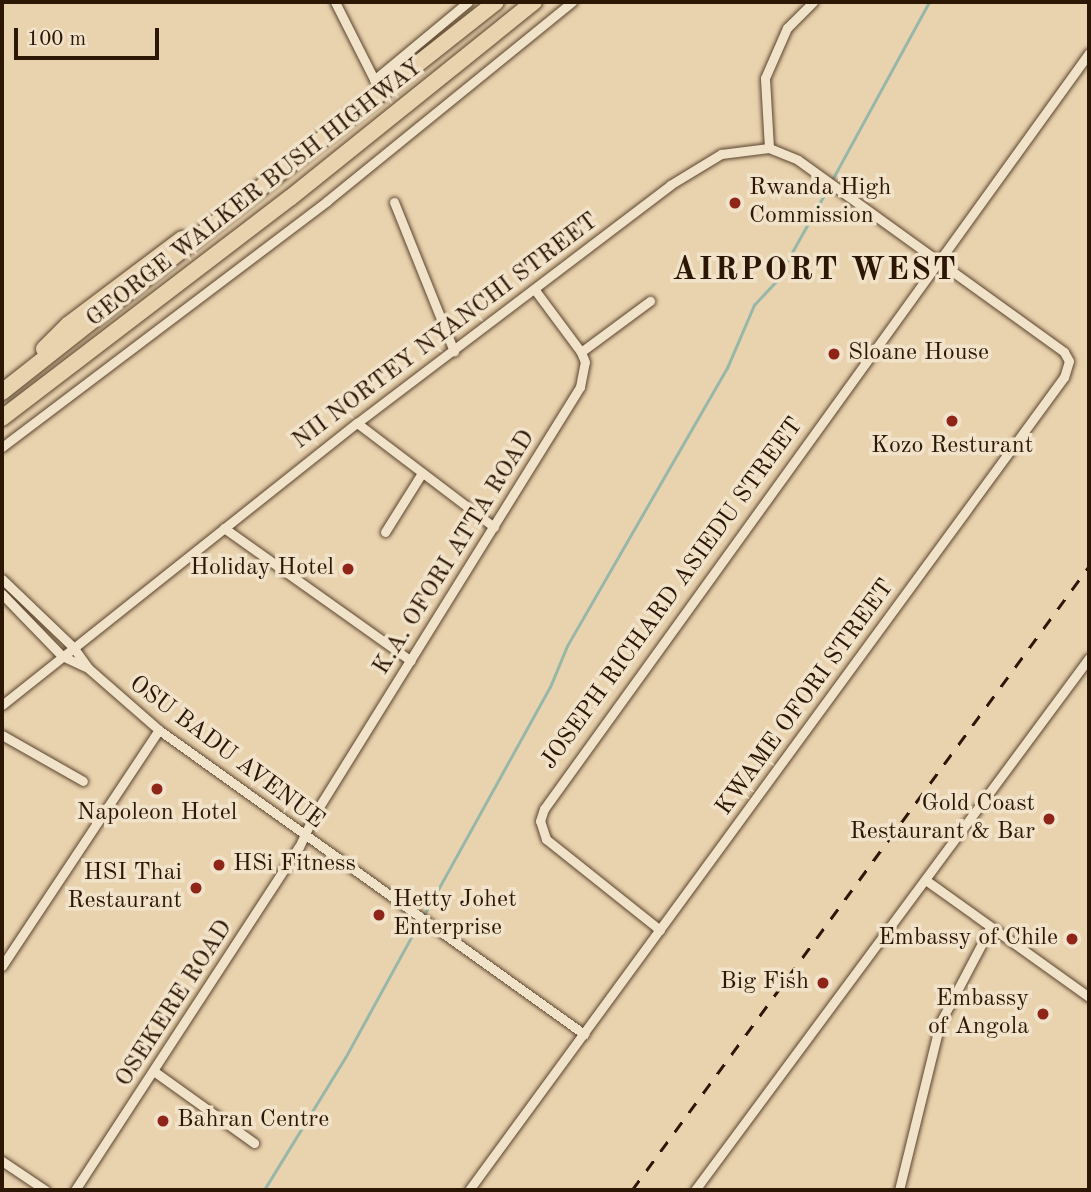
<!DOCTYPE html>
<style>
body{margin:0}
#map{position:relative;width:1091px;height:1192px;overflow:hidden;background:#e9d2ae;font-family:"Old Standard TT",serif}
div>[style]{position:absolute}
.stream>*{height:2.5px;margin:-1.25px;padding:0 1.25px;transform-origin:1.25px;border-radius:1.25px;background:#97b8a8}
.roads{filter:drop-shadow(0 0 2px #5b452e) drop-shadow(0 0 2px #5b452e)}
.street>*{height:9px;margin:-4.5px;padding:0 4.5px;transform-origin:4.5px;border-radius:4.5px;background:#f1e2ca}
.highway>*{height:16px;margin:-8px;padding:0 8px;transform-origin:8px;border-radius:8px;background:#e9d2ae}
.rail>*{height:2.5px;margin-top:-1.25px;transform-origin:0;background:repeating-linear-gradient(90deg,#2c1604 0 12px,transparent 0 24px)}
.dots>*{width:19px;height:19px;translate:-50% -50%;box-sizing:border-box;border:4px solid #f1e2ca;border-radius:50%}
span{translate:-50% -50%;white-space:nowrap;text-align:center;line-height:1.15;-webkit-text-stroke:7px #f1e2ca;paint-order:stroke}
.poi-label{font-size:24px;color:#2c1604}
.left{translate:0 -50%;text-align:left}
.right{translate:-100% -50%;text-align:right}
.street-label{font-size:24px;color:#2c1604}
.district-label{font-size:32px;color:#2c1604;font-weight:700;letter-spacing:2px}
.frame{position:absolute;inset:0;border:4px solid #2c1604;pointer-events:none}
.scale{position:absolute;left:14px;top:28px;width:145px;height:32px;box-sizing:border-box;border:4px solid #2c1604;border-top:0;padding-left:9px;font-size:21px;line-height:24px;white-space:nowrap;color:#2c1604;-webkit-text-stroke:5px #f1e2ca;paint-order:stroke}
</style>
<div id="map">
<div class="stream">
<i style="left:832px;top:180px;width:203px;rotate:-61.4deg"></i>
<i style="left:424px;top:915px;width:260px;rotate:-61.1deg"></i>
<i style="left:550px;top:687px;width:44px;rotate:-67.5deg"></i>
<i style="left:567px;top:646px;width:321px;rotate:-60.1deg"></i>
<i style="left:727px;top:368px;width:69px;rotate:-66.8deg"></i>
<i style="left:754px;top:305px;width:33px;rotate:-47deg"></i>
<i style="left:776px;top:281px;width:109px;rotate:-60.8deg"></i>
<i style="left:264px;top:1190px;width:155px;rotate:-58.5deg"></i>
<i style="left:345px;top:1058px;width:156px;rotate:-61.3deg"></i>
</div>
<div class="roads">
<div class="street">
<i style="left:335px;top:2px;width:91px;rotate:63.2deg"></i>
<i style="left:374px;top:80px;width:122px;rotate:-39.7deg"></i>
<i style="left:769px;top:148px;width:70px;rotate:-93.3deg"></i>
<i style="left:765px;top:78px;width:55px;rotate:-66.3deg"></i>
<i style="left:787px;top:28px;width:37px;rotate:-45deg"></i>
<i style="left:394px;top:202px;width:161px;rotate:68.1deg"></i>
<i style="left:581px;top:352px;width:86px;rotate:-36.5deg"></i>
<i style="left:357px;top:423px;width:172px;rotate:37.2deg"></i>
<i style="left:2px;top:447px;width:408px;rotate:-37.1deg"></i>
<i style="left:327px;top:201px;width:316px;rotate:-39.1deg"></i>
<i style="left:224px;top:528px;width:229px;rotate:35.4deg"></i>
<i style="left:385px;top:532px;width:70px;rotate:-57.9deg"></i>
<i style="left:2px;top:579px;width:98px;rotate:43.8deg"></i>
<i style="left:73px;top:647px;width:26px;rotate:54deg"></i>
<i style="left:88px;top:668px;width:94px;rotate:41.1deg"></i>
<i style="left:159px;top:730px;width:523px;rotate:35.58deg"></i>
<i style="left:2px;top:594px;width:86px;rotate:45.9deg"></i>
<i style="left:62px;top:656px;width:26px;rotate:25deg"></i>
<i style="left:2px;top:705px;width:453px;rotate:-38.5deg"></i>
<i style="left:357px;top:423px;width:393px;rotate:-37.2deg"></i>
<i style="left:670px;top:185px;width:60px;rotate:-31.3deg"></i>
<i style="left:721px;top:154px;width:48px;rotate:-7.1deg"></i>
<i style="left:769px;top:148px;width:31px;rotate:22deg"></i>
<i style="left:798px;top:160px;width:328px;rotate:35.8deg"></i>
<i style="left:1064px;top:352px;width:10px;rotate:61deg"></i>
<i style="left:1069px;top:361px;width:17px;rotate:107deg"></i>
<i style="left:1064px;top:377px;width:1007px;rotate:126.2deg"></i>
<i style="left:2px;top:735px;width:93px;rotate:29.6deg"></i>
<i style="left:927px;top:881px;width:199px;rotate:35.6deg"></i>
<i style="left:660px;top:930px;width:146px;rotate:-141.4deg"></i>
<i style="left:546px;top:839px;width:19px;rotate:-108deg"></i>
<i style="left:540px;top:821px;width:13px;rotate:-72deg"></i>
<i style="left:544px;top:809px;width:932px;rotate:-54.21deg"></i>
<i style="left:2px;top:966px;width:283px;rotate:-56.4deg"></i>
<i style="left:155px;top:1072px;width:122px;rotate:35.6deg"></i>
<i style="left:2px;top:1161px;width:52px;rotate:34deg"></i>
<i style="left:75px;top:1190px;width:410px;rotate:-56.9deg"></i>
<i style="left:299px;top:847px;width:35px;rotate:-65deg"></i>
<i style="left:314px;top:815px;width:504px;rotate:-58.14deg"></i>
<i style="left:580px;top:387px;width:25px;rotate:-79deg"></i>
<i style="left:585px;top:362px;width:11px;rotate:-112deg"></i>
<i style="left:581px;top:352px;width:77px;rotate:-126.6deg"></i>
<i style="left:695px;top:1190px;width:662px;rotate:-53.48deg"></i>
<i style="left:899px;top:1190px;width:172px;rotate:-76.2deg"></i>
<i style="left:940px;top:1023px;width:107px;rotate:-62.2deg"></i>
</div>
<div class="highway">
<i style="left:44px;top:349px;width:34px;rotate:-45deg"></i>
<i style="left:68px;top:325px;width:143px;rotate:-37deg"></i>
<i style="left:2px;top:392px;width:629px;rotate:-38.29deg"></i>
<i style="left:2px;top:418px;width:362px;rotate:-37.4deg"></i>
<i style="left:290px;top:198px;width:313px;rotate:-38.8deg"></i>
</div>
</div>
<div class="rail">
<i style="left:632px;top:1190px;width:773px;rotate:-53.78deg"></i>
</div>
<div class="dots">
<i style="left:735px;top:203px;background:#8f2418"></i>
<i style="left:834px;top:354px;background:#8f2418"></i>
<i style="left:952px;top:421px;background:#8f2418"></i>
<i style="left:348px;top:569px;background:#8f2418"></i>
<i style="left:157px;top:789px;background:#8f2418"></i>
<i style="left:1049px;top:819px;background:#8f2418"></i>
<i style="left:219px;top:865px;background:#8f2418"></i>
<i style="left:196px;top:888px;background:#8f2418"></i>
<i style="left:379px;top:915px;background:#8f2418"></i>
<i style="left:1072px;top:939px;background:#8f2418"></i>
<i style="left:823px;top:983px;background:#8f2418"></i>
<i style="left:1043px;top:1014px;background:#8f2418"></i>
<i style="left:163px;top:1121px;background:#8f2418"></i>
</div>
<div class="poi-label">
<span class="left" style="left:749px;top:203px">Rwanda High<br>Commission</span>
<span class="left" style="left:848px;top:354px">Sloane House</span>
<span style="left:952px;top:447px">Kozo Resturant</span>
<span class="right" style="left:334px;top:569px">Holiday Hotel</span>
<span class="right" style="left:1035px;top:819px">Gold Coast<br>Restaurant &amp; Bar</span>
<span style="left:157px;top:814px">Napoleon Hotel</span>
<span class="left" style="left:233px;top:865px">HSi Fitness</span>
<span class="right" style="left:182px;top:888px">HSI Thai<br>Restaurant</span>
<span class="left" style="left:393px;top:915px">Hetty Johet<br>Enterprise</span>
<span class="right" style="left:1058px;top:939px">Embassy of Chile</span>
<span class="right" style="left:809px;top:983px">Big Fish</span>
<span class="right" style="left:1029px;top:1014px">Embassy<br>of Angola</span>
<span class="left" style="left:177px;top:1121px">Bahran Centre</span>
</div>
<div class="street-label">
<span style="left:255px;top:194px;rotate:-38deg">GEORGE WALKER BUSH HIGHWAY</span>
<span style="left:446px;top:332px;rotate:-37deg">NII NORTEY NYANCHI STREET</span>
<span style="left:455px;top:553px;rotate:-58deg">K.A. OFORI ATTA ROAD</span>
<span style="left:673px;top:594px;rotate:-54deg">JOSEPH RICHARD ASIEDU STREET</span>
<span style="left:806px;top:698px;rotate:-54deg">KWAME OFORI STREET</span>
<span style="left:226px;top:753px;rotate:37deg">OSU BADU AVENUE</span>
<span style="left:175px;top:1004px;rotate:-57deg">OSEKERE ROAD</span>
</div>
<div class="district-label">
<span style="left:815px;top:271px">AIRPORT WEST</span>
</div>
<div class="frame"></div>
<div class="scale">100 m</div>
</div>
